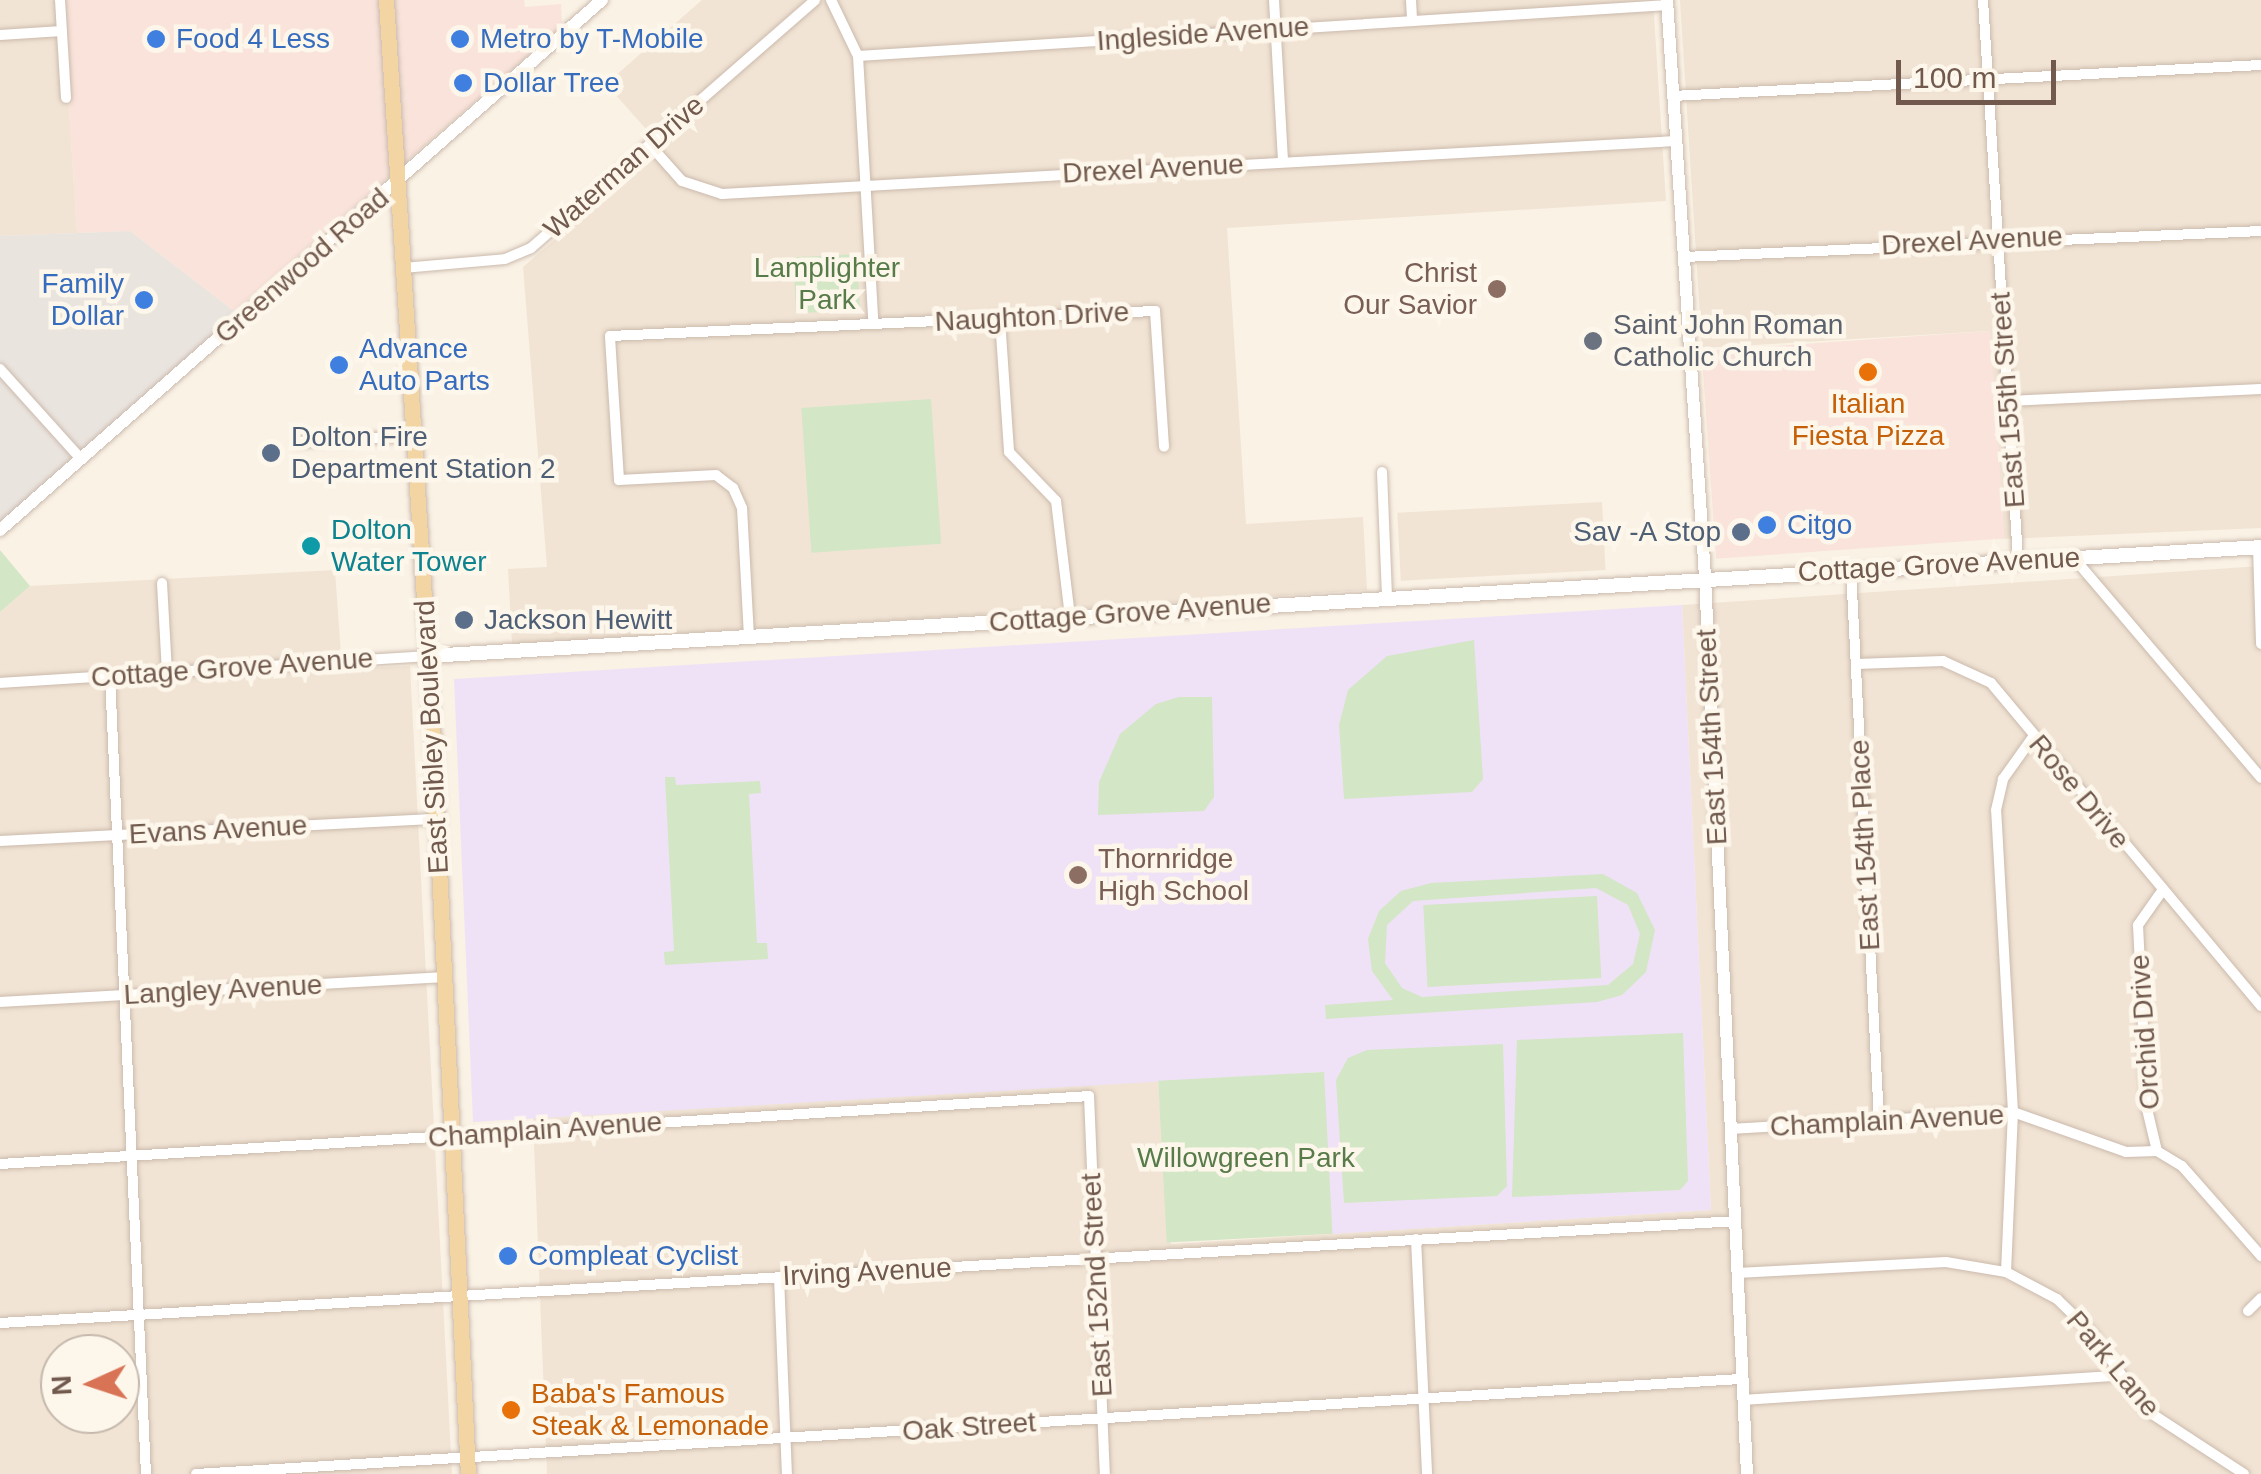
<!DOCTYPE html>
<style>
body{margin:0}
#map{position:relative;width:2261px;height:1474px;overflow:hidden;background:#faf2e5;font-family:Helvetica,sans-serif}
div>[style]{position:absolute}
.residential>*{inset:0;background:#f1e4d4;transform-origin:0 0}
.commercial>*{inset:0;background:#f9e3da;transform-origin:0 0}
.industrial>*{inset:0;background:#eae4df}
.education>*{inset:0;background:#efe2f6}
.green>*{inset:0;background:#d3e6c5;transform-origin:0 0}
.roads{filter:drop-shadow(0 0 2px #cbbaad) drop-shadow(0 0 2px #cbbaad)}
.minor>*{height:10px;margin:-5px;padding:0 5px;transform-origin:5px;border-radius:5px;background:#fff}
.tertiary>*{height:12px;margin:-6px;padding:0 6px;transform-origin:6px;border-radius:6px;background:#fff}
.secondary>*{height:14px;margin:-7px;padding:0 7px;transform-origin:7px;border-radius:7px;background:#fff}
.primary>*{height:15px;margin:-7.5px;padding:0 7.5px;transform-origin:7.5px;border-radius:7.5px;background:#f3d5a3}
.dots>*{width:28px;height:28px;translate:-50% -50%;box-sizing:border-box;border:5px solid #fdf6eb;border-radius:50%}
span{translate:-50% -50%;white-space:nowrap;text-align:center;line-height:1.15;-webkit-text-stroke:9px #fdf6eb;paint-order:stroke}
.street-label{font-size:28px;color:#715a4d}
.shop-label{font-size:28px;color:#366cbe}
.left{translate:0 -50%;text-align:left}
.right{translate:-100% -50%;text-align:right}
.park-label{font-size:28px;color:#577b49}
.education-label{font-size:28px;color:#785e54}
.worship-label{font-size:28px;color:#5b616d}
.food-label{font-size:28px;color:#c56008}
.service-label{font-size:28px;color:#4e5e75}
.culture-label{font-size:28px;color:#0d838f}
.north{position:absolute;left:40px;top:1334px;width:100px;height:100px;box-sizing:border-box;background:#fdf6eb;border:2px solid #c5b8ac;border-radius:50%;rotate:267deg;font-size:28px;font-weight:700;line-height:40px;text-align:center;color:#715a4d}
.north::after{content:'';display:block;margin:auto;width:35px;height:45px;background:#d97355;clip-path:polygon(50% 0,100% 100%,50% 72%,0 100%)}
.scale{position:absolute;left:1896px;top:60px;width:160px;height:45px;box-sizing:border-box;border:5px solid #715a4d;border-top:0;padding-left:12px;font-size:30px;line-height:35px;white-space:nowrap;color:#715a4d;-webkit-text-stroke:8px #fdf6eb;paint-order:stroke}
</style>
<div id="map">
<div class="residential">
<i style="clip-path:polygon(0 0,62px 0,77px 233px,0 236px)"></i>
<i style="clip-path:polygon(702px 0,1653px 0,1666px 201px,1227px 228px,1246px 524px,1363px 517px,1367px 590px,512px 644px,508px 569px,547px 567px,523px 267px,662px 147px,606px 84px)"></i>
<i style="clip-path:polygon(1680px 0,2261px 0,2261px 528px,2003px 539px,1989px 331px,1702px 348px)"></i>
<i style="left:1602px;top:502px;width:68px;height:205px;rotate:87deg"></i>
<i style="clip-path:polygon(2261px 566px,2261px 1474px,547px 1474px,533px 1118px,1158px 1081px,1171px 1244px,1711px 1210px,1682px 605px)"></i>
<i style="clip-path:polygon(evenodd,335px 570px,342px 669px,410px 666px,452px 1474px,0 1474px,0 612px,30px 586px,335px 570px,60px 1354px,120px 1354px,120px 1414px,60px 1414px,60px 1354px)"></i>
</div>
<div class="commercial">
<i style="clip-path:polygon(62px 0,524px 0,525px 7px,561px 4px,562px 26px,234px 311px,130px 231px,77px 233px)"></i>
<i style="left:1990px;top:331px;width:208px;height:289px;rotate:86deg"></i>
</div>
<div class="industrial">
<i style="clip-path:polygon(130px 231px,243px 318px,0 530px,0 236px)"></i>
</div>
<div class="education">
<i style="clip-path:polygon(1682px 605px,1711px 1210px,1332px 1234px,1323px 1072px,473px 1122px,454px 679px)"></i>
</div>
<div class="green">
<i style="left:857px;top:254px;width:56px;height:64px;rotate:87deg"></i>
<i style="left:931px;top:399px;width:145px;height:130px;rotate:86deg"></i>
<i style="clip-path:polygon(0 550px,30px 586px,0 612px)"></i>
<i style="clip-path:polygon(1474px 640px,1483px 779px,1472px 792px,1344px 799px,1339px 725px,1348px 690px,1387px 656px)"></i>
<i style="clip-path:polygon(1179px 697px,1212px 697px,1214px 797px,1204px 811px,1098px 815px,1099px 782px,1120px 734px,1156px 704px)"></i>
<i style="clip-path:polygon(665px 777px,675px 777px,676px 785px,760px 781px,761px 793px,749px 794px,757px 943px,767px 943px,768px 959px,665px 965px,664px 952px,674px 951px)"></i>
<i style="clip-path:polygon(evenodd,1603px 874px,1637px 893px,1655px 930px,1646px 972px,1622px 995px,1597px 1002px,1326px 1019px,1325px 1005px,1393px 1000px,1372px 971px,1368px 939px,1379px 911px,1401px 891px,1431px 883px,1603px 874px,1596px 888px,1628px 905px,1640px 934px,1633px 964px,1608px 985px,1422px 997px,1402px 988px,1385px 963px,1387px 925px,1413px 901px,1596px 888px)"></i>
<i style="left:1597px;top:896px;width:82px;height:174px;rotate:87deg"></i>
<i style="clip-path:polygon(1683px 1033px,1688px 1181px,1680px 1190px,1512px 1197px,1517px 1040px)"></i>
<i style="clip-path:polygon(1503px 1044px,1507px 1186px,1497px 1196px,1344px 1203px,1336px 1080px,1348px 1058px,1367px 1050px)"></i>
<i style="left:1324px;top:1072px;width:162px;height:166px;rotate:87deg"></i>
</div>
<div class="roads">
<div class="minor">
<i style="left:60px;top:0;width:98px;rotate:86.5deg"></i>
<i style="left:831px;top:0;width:62px;rotate:64.3deg"></i>
<i style="left:858px;top:56px;width:263px;rotate:86.7deg"></i>
<i style="left:1274px;top:0;width:161px;rotate:86.8deg"></i>
<i style="left:1411px;top:0;width:21px;rotate:87deg"></i>
<i style="left:1983px;top:0;width:561px;rotate:86.42deg"></i>
<i style="left:0;top:35px;width:62px;rotate:-3.7deg"></i>
<i style="left:858px;top:56px;width:812px;rotate:-3.6deg"></i>
<i style="left:1673px;top:96px;width:589px;rotate:-3.02deg"></i>
<i style="left:650px;top:145px;width:48px;rotate:48.4deg"></i>
<i style="left:682px;top:181px;width:42px;rotate:18deg"></i>
<i style="left:722px;top:194px;width:955px;rotate:-3.18deg"></i>
<i style="left:1684px;top:257px;width:578px;rotate:-2.58deg"></i>
<i style="left:403px;top:268px;width:102px;rotate:-5deg"></i>
<i style="left:505px;top:259px;width:28px;rotate:-23deg"></i>
<i style="left:531px;top:248px;width:377px;rotate:-41.1deg"></i>
<i style="left:1000px;top:319px;width:133px;rotate:86.1deg"></i>
<i style="left:1009px;top:452px;width:68px;rotate:46.2deg"></i>
<i style="left:1056px;top:501px;width:117px;rotate:83.1deg"></i>
<i style="left:0;top:369px;width:121px;rotate:48deg"></i>
<i style="left:2008px;top:401px;width:253px;rotate:-2.7deg"></i>
<i style="left:298px;top:442px;width:117px;rotate:-2.9deg"></i>
<i style="left:1382px;top:472px;width:125px;rotate:87.7deg"></i>
<i style="left:2258px;top:547px;width:97px;rotate:88.2deg"></i>
<i style="left:2073px;top:557px;width:290px;rotate:49.6deg"></i>
<i style="left:1851px;top:570px;width:551px;rotate:87.09deg"></i>
<i style="left:162px;top:583px;width:89px;rotate:86.8deg"></i>
<i style="left:749px;top:637px;width:129px;rotate:-93.1deg"></i>
<i style="left:742px;top:508px;width:22px;rotate:-114deg"></i>
<i style="left:733px;top:488px;width:21px;rotate:-143deg"></i>
<i style="left:716px;top:475px;width:97px;rotate:177deg"></i>
<i style="left:619px;top:480px;width:144px;rotate:-93.6deg"></i>
<i style="left:610px;top:336px;width:546px;rotate:-2.63deg"></i>
<i style="left:1155px;top:311px;width:136px;rotate:86.2deg"></i>
<i style="left:1856px;top:664px;width:87px;rotate:-2deg"></i>
<i style="left:1943px;top:661px;width:53px;rotate:24.6deg"></i>
<i style="left:1991px;top:683px;width:421px;rotate:50.1deg"></i>
<i style="left:110px;top:676px;width:799px;rotate:87.42deg"></i>
<i style="left:0;top:683px;width:429px;rotate:-3.6deg"></i>
<i style="left:0;top:841px;width:438px;rotate:-2.9deg"></i>
<i style="left:2162px;top:891px;width:42px;rotate:125.2deg"></i>
<i style="left:2138px;top:925px;width:184px;rotate:87.2deg"></i>
<i style="left:2147px;top:1109px;width:43px;rotate:76.6deg"></i>
<i style="left:2157px;top:1151px;width:29px;rotate:31deg"></i>
<i style="left:2182px;top:1166px;width:120px;rotate:48.7deg"></i>
<i style="left:0;top:1002px;width:446px;rotate:-3.2deg"></i>
<i style="left:1730px;top:1129px;width:284px;rotate:-3.4deg"></i>
<i style="left:2013px;top:1112px;width:120px;rotate:19.5deg"></i>
<i style="left:2126px;top:1152px;width:31px;rotate:-2deg"></i>
<i style="left:0;top:1164px;width:1091px;rotate:-3.57deg"></i>
<i style="left:1089px;top:1096px;width:378px;rotate:87.6deg"></i>
<i style="left:1416px;top:1239px;width:235px;rotate:87.3deg"></i>
<i style="left:2006px;top:1272px;width:160px;rotate:-87.5deg"></i>
<i style="left:2013px;top:1112px;width:302px;rotate:-93.2deg"></i>
<i style="left:1996px;top:810px;width:32px;rotate:-77deg"></i>
<i style="left:2003px;top:779px;width:52px;rotate:-54.5deg"></i>
<i style="left:1737px;top:1273px;width:209px;rotate:-3deg"></i>
<i style="left:1946px;top:1262px;width:61px;rotate:9.5deg"></i>
<i style="left:2006px;top:1272px;width:58px;rotate:27.9deg"></i>
<i style="left:2057px;top:1299px;width:50px;rotate:44.2deg"></i>
<i style="left:2093px;top:1334px;width:93px;rotate:55.1deg"></i>
<i style="left:2146px;top:1410px;width:117px;rotate:33.1deg"></i>
<i style="left:779px;top:1277px;width:197px;rotate:87.7deg"></i>
<i style="left:2248px;top:1311px;width:18px;rotate:-45deg"></i>
<i style="left:0;top:1323px;width:1738px;rotate:-3.36deg"></i>
<i style="left:1743px;top:1400px;width:377px;rotate:-3.7deg"></i>
<i style="left:196px;top:1474px;width:1549px;rotate:-3.52deg"></i>
</div>
<div class="tertiary">
<i style="left:1667px;top:0;width:578px;rotate:86.23deg"></i>
<i style="left:1705px;top:577px;width:898px;rotate:87.32deg"></i>
<i style="left:0;top:530px;width:802px;rotate:-41.36deg"></i>
</div>
<div class="secondary">
<i style="left:428px;top:656px;width:1836px;rotate:-3.4deg"></i>
</div>
<div class="primary">
<i style="left:386px;top:0;width:742px;rotate:86.37deg"></i>
<i style="left:433px;top:741px;width:734px;rotate:87.27deg"></i>
</div>
</div>
<div class="dots">
<i style="left:156px;top:39px;background:#3f7fe0"></i>
<i style="left:460px;top:39px;background:#3f7fe0"></i>
<i style="left:463px;top:83px;background:#3f7fe0"></i>
<i style="left:1497px;top:289px;background:#8d6e63"></i>
<i style="left:144px;top:300px;background:#3f7fe0"></i>
<i style="left:1593px;top:341px;background:#6b7280"></i>
<i style="left:339px;top:365px;background:#3f7fe0"></i>
<i style="left:1868px;top:372px;background:#e8710a"></i>
<i style="left:271px;top:453px;background:#5c6f8a"></i>
<i style="left:1767px;top:525px;background:#3f7fe0"></i>
<i style="left:1741px;top:532px;background:#5c6f8a"></i>
<i style="left:311px;top:546px;background:#0f9aa8"></i>
<i style="left:464px;top:620px;background:#5c6f8a"></i>
<i style="left:1078px;top:875px;background:#8d6e63"></i>
<i style="left:508px;top:1256px;background:#3f7fe0"></i>
<i style="left:511px;top:1410px;background:#e8710a"></i>
</div>
<div class="street-label">
<span style="left:1203px;top:34px;rotate:-4deg">Ingleside Avenue</span>
<span style="left:624px;top:167px;rotate:-41deg">Waterman Drive</span>
<span style="left:1153px;top:169px;rotate:-3deg">Drexel Avenue</span>
<span style="left:1972px;top:241px;rotate:-3deg">Drexel Avenue</span>
<span style="left:302px;top:266px;rotate:-41deg">Greenwood Road</span>
<span style="left:1032px;top:317px;rotate:-3deg">Naughton Drive</span>
<span style="left:2008px;top:400px;rotate:-94deg">East 155th Street</span>
<span style="left:1939px;top:565px;rotate:-3deg">Cottage Grove Avenue</span>
<span style="left:1130px;top:613px;rotate:-4deg">Cottage Grove Avenue</span>
<span style="left:232px;top:668px;rotate:-4deg">Cottage Grove Avenue</span>
<span style="left:432px;top:737px;rotate:-93deg">East Sibley Boulevard</span>
<span style="left:1712px;top:737px;rotate:-93deg">East 154th Street</span>
<span style="left:2079px;top:792px;rotate:50deg">Rose Drive</span>
<span style="left:218px;top:830px;rotate:-3deg">Evans Avenue</span>
<span style="left:1865px;top:845px;rotate:-93deg">East 154th Place</span>
<span style="left:223px;top:990px;rotate:-3deg">Langley Avenue</span>
<span style="left:2145px;top:1032px;rotate:-94deg">Orchid Drive</span>
<span style="left:1887px;top:1121px;rotate:-3deg">Champlain Avenue</span>
<span style="left:545px;top:1130px;rotate:-4deg">Champlain Avenue</span>
<span style="left:867px;top:1272px;rotate:-3deg">Irving Avenue</span>
<span style="left:1097px;top:1285px;rotate:-93deg">East 152nd Street</span>
<span style="left:2113px;top:1364px;rotate:50deg">Park Lane</span>
<span style="left:969px;top:1427px;rotate:-4deg">Oak Street</span>
</div>
<div class="shop-label">
<span class="left" style="left:176px;top:39px">Food 4 Less</span>
<span class="left" style="left:480px;top:39px">Metro by T-Mobile</span>
<span class="left" style="left:483px;top:83px">Dollar Tree</span>
<span class="right" style="left:124px;top:300px">Family<br>Dollar</span>
<span class="left" style="left:359px;top:365px">Advance<br>Auto Parts</span>
<span class="left" style="left:1787px;top:525px">Citgo</span>
<span class="left" style="left:528px;top:1256px">Compleat Cyclist</span>
</div>
<div class="park-label">
<span style="left:827px;top:284px">Lamplighter<br>Park</span>
<span style="left:1246px;top:1158px">Willowgreen Park</span>
</div>
<div class="education-label">
<span class="right" style="left:1477px;top:289px">Christ<br>Our Savior</span>
<span class="left" style="left:1098px;top:875px">Thornridge<br>High School</span>
</div>
<div class="worship-label">
<span class="left" style="left:1613px;top:341px">Saint John Roman<br>Catholic Church</span>
</div>
<div class="food-label">
<span style="left:1868px;top:420px">Italian<br>Fiesta Pizza</span>
<span class="left" style="left:531px;top:1410px">Baba's Famous<br>Steak &amp; Lemonade</span>
</div>
<div class="service-label">
<span class="left" style="left:291px;top:453px">Dolton Fire<br>Department Station 2</span>
<span class="right" style="left:1721px;top:532px">Sav -A Stop</span>
<span class="left" style="left:484px;top:620px">Jackson Hewitt</span>
</div>
<div class="culture-label">
<span class="left" style="left:331px;top:546px">Dolton<br>Water Tower</span>
</div>
<div class="north">N</div>
<div class="scale">100 m</div>
</div>
